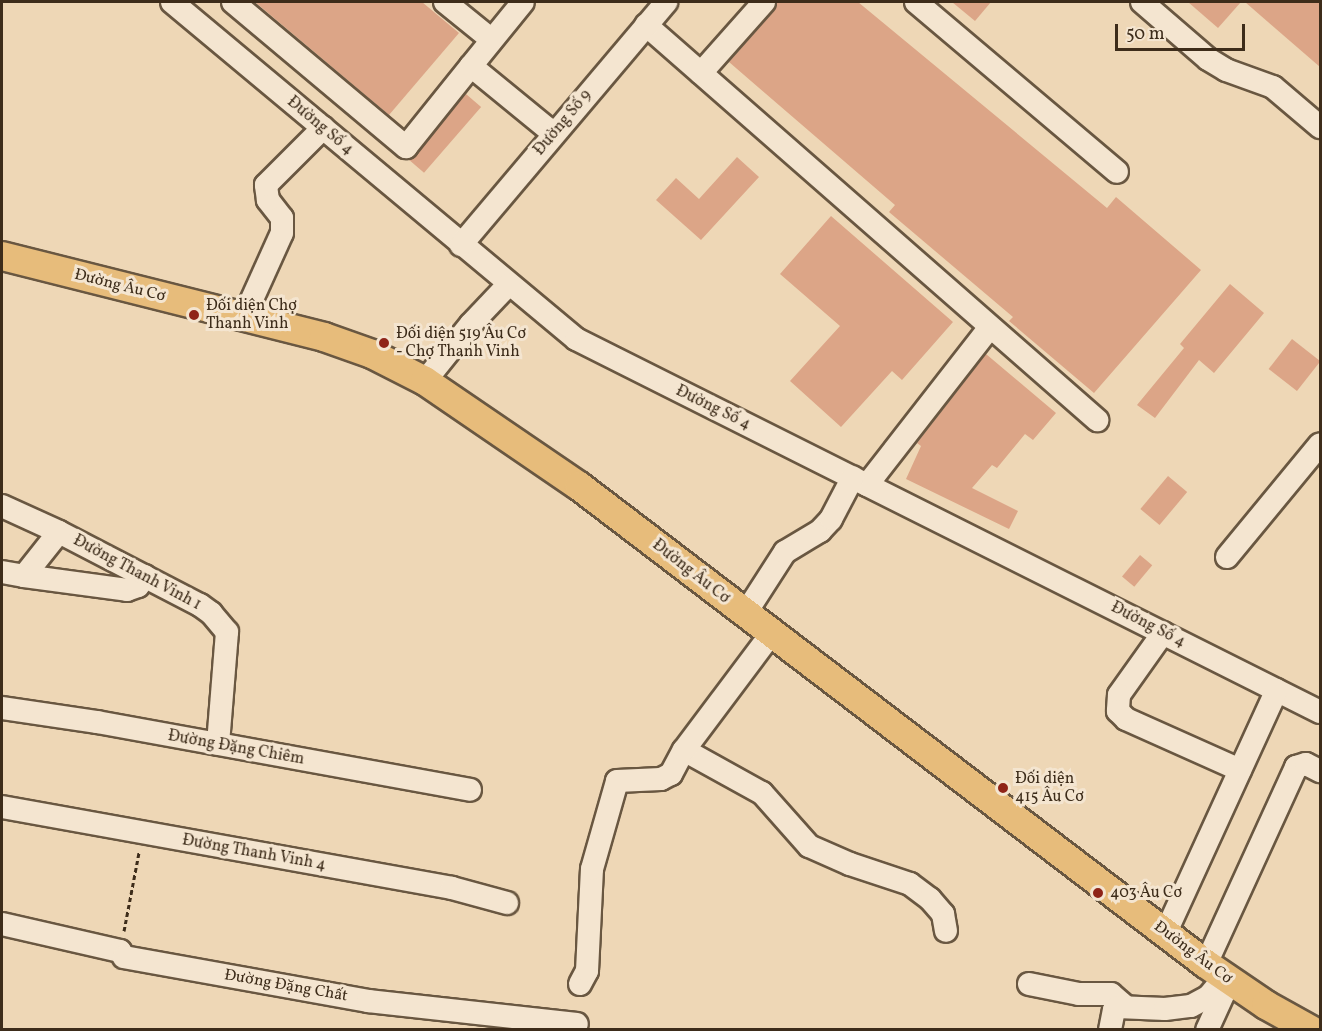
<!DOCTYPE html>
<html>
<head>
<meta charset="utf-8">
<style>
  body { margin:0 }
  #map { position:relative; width:1322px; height:1031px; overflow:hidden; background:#eed7b6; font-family:Vollkorn,serif }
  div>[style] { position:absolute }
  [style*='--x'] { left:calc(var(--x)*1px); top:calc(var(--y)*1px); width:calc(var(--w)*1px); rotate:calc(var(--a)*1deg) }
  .building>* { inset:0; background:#dca587; transform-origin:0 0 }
  .path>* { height:3px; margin-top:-1.5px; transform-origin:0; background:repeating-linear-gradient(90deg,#3d2c1a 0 4.5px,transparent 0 7.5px) }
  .roads { filter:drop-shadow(2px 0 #695741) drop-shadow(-2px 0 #695741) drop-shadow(0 2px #695741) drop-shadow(0 -2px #695741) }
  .minor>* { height:22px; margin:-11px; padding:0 11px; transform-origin:11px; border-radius:11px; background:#f4e5d0 }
  .major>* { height:28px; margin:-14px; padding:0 14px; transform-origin:14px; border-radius:14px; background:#e7bc7b }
  .dots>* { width:16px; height:16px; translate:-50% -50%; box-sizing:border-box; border:3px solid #f4e5d0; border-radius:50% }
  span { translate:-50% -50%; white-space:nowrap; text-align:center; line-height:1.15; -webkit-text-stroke:6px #f4e5d0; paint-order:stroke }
  .street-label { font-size:16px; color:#3d2c1a }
  .poi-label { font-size:16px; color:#3d2c1a }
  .left { translate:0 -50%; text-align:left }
  .frame { position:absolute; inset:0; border:3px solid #3d2c1a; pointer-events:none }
  .scale { position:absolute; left:1115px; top:24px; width:130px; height:27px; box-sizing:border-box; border:3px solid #3d2c1a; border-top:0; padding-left:8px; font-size:18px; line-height:21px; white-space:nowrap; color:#3d2c1a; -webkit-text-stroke:4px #f4e5d0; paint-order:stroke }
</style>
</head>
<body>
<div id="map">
  <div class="building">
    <i style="clip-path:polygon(255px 2px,422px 2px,459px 33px,389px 115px)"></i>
    <i style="clip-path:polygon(777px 2px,858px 2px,1107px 208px,1116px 197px,1201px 270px,1094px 393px,1009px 321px,1013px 317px,889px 212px,895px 205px,729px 62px,774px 11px)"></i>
    <i style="clip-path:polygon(952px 2px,991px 2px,975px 21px)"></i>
    <i style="clip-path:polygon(1188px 2px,1241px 2px,1218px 28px)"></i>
    <i style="clip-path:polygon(1245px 2px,1320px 2px,1320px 67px)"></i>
    <i style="left:466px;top:94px;width:20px;height:87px;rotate:41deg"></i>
    <i style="clip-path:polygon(737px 157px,759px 177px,701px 240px,656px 200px,676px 178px,699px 199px)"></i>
    <i style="clip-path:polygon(831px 216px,953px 322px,902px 380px,892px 371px,841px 427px,790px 381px,840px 326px,780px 274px)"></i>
    <i style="clip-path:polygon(1230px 284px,1264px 313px,1214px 373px,1199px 360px,1155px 418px,1137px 405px,1184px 348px,1180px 344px)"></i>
    <i style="left:1292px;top:339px;width:36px;height:38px;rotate:38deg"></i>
    <i style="clip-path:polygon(986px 354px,1056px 413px,1033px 440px,1025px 434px,997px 468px,992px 465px,972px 488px,1018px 511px,1009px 529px,906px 479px,921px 446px,917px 443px)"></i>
    <i style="left:1168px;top:476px;width:25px;height:43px;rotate:40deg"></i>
    <i style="left:1140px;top:555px;width:16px;height:28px;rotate:40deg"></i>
  </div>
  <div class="path">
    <i style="--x:124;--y:931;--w:80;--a:-79.2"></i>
  </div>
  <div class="roads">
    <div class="minor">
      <i style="--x:172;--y:2;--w:526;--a:39.83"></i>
      <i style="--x:576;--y:339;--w:832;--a:26.63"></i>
      <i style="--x:233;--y:2;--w:226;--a:40"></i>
      <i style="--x:406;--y:147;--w:104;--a:-51.3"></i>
      <i style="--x:471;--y:66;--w:107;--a:39.3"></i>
      <i style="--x:445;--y:2;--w:60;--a:39"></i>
      <i style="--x:916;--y:2;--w:263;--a:40.2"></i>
      <i style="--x:1142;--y:2;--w:87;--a:40.8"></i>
      <i style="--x:1208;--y:59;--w:21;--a:31"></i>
      <i style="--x:1226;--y:70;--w:50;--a:19.9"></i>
      <i style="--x:1273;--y:87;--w:62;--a:40.4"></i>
      <i style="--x:646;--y:25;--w:600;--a:41.21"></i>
      <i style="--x:471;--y:66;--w:82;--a:-50.9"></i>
      <i style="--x:701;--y:73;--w:95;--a:-48.4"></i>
      <i style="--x:461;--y:245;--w:318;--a:-49.8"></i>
      <i style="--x:244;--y:317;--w:92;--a:-65.7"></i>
      <i style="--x:282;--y:233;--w:15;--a:-90"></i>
      <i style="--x:282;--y:218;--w:23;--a:-128"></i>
      <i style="--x:268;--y:200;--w:15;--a:-98"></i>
      <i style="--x:266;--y:185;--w:81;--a:-45"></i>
      <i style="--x:425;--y:381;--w:73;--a:-51.1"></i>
      <i style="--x:471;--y:324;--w:55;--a:-46.5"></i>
      <i style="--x:867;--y:485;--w:200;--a:-52.1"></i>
      <i style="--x:2;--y:506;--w:63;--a:24.5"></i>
      <i style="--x:59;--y:532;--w:159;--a:27.4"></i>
      <i style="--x:200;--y:605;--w:14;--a:36"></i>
      <i style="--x:211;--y:613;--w:25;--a:50"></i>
      <i style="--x:227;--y:632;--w:112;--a:94.6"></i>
      <i style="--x:1227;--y:557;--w:146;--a:-50.5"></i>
      <i style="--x:2;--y:572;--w:22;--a:10"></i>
      <i style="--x:24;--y:576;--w:56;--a:-51.5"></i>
      <i style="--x:24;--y:576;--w:104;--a:7.7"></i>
      <i style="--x:127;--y:590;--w:12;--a:-20"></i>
      <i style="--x:138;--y:586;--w:12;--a:-59"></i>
      <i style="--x:745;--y:614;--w:74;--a:-57.2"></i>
      <i style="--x:785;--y:552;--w:41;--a:-31"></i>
      <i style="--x:820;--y:531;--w:16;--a:-47"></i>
      <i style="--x:831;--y:519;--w:47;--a:-62.4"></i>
      <i style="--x:1163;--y:633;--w:76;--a:125.4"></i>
      <i style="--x:1119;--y:695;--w:16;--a:94"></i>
      <i style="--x:1118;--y:711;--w:11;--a:45"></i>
      <i style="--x:1126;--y:719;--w:125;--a:24.1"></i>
      <i style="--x:2;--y:708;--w:96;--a:8.4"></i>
      <i style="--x:97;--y:722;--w:379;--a:10.3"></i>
      <i style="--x:684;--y:750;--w:89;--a:28.9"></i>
      <i style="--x:762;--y:793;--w:71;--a:48.4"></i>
      <i style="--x:809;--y:846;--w:45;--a:23.7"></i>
      <i style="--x:850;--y:864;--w:63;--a:18.4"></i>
      <i style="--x:910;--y:884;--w:25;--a:37"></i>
      <i style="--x:930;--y:899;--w:20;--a:49"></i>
      <i style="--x:943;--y:914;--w:17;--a:80"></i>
      <i style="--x:2;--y:807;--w:457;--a:10.2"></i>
      <i style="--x:452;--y:888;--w:57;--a:15.3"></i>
      <i style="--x:2;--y:924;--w:121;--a:12.9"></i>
      <i style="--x:120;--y:951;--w:7;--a:56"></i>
      <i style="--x:124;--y:957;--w:248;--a:10.2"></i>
      <i style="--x:368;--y:1001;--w:210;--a:6.3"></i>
      <i style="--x:1166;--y:932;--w:266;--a:-65.4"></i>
      <i style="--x:1206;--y:964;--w:217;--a:-65.4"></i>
      <i style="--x:1296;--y:767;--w:10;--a:-17"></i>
      <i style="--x:1306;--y:764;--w:16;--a:27"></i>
      <i style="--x:580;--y:984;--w:15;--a:-62"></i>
      <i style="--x:587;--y:971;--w:102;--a:-87.2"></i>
      <i style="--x:592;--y:869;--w:91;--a:-74.1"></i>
      <i style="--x:617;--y:781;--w:44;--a:-2.6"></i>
      <i style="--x:661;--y:779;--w:11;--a:-27"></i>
      <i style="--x:671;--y:774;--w:27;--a:-62"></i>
      <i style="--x:684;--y:750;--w:145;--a:-53.1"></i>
      <i style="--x:1029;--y:984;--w:51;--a:11.3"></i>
      <i style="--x:1079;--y:994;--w:32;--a:0"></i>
      <i style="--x:1111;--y:994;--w:18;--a:41"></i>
      <i style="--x:1110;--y:1030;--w:20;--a:-79"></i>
      <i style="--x:1114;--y:1010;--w:4;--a:-45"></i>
      <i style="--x:1117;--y:1007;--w:48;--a:2.4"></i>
      <i style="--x:1165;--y:1009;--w:26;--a:-7"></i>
      <i style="--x:1191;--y:1006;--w:19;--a:-28"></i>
      <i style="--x:1208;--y:997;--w:26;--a:-50"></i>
      <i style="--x:1207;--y:1030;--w:51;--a:-65.5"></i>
    </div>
    <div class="major">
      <i style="--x:2;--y:256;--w:332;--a:14.1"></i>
      <i style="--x:324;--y:337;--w:51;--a:19.5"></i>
      <i style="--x:372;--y:354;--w:59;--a:27"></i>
      <i style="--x:425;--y:381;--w:186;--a:34.3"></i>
      <i style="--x:579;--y:486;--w:788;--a:37.32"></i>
      <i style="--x:1206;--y:964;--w:73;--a:34.3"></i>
      <i style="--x:1266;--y:1005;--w:51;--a:29.1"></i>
    </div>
  </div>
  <div class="dots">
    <i style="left:194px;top:315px;background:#8f2418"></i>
    <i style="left:384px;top:343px;background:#8f2418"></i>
    <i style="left:1003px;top:788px;background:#8f2418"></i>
    <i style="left:1098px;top:893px;background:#8f2418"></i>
  </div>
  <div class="street-label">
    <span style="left:563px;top:123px;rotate:-50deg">Đường Số 9</span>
    <span style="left:320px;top:126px;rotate:40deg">Đường Số 4</span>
    <span style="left:120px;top:286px;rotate:14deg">Đường Âu Cơ</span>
    <span style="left:713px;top:408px;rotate:26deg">Đường Số 4</span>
    <span style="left:691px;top:572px;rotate:38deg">Đường Âu Cơ</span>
    <span style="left:137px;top:573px;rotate:28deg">Đường Thanh Vinh 1</span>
    <span style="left:1148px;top:625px;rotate:27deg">Đường Số 4</span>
    <span style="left:236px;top:748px;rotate:10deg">Đường Đặng Chiêm</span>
    <span style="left:254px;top:853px;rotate:10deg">Đường Thanh Vinh 4</span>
    <span style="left:1193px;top:953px;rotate:37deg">Đường Âu Cơ</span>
    <span style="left:286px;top:986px;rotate:10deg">Đường Đặng Chất</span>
  </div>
  <div class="poi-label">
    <span class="left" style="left:206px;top:315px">Đối diện Chợ<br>Thanh Vinh</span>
    <span class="left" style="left:396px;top:343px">Đối diện 519 Âu Cơ<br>- Chợ Thanh Vinh</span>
    <span class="left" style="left:1015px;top:788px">Đối diện<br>415 Âu Cơ</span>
    <span class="left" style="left:1110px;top:893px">403 Âu Cơ</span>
  </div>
  <div class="frame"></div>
  <div class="scale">50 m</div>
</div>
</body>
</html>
